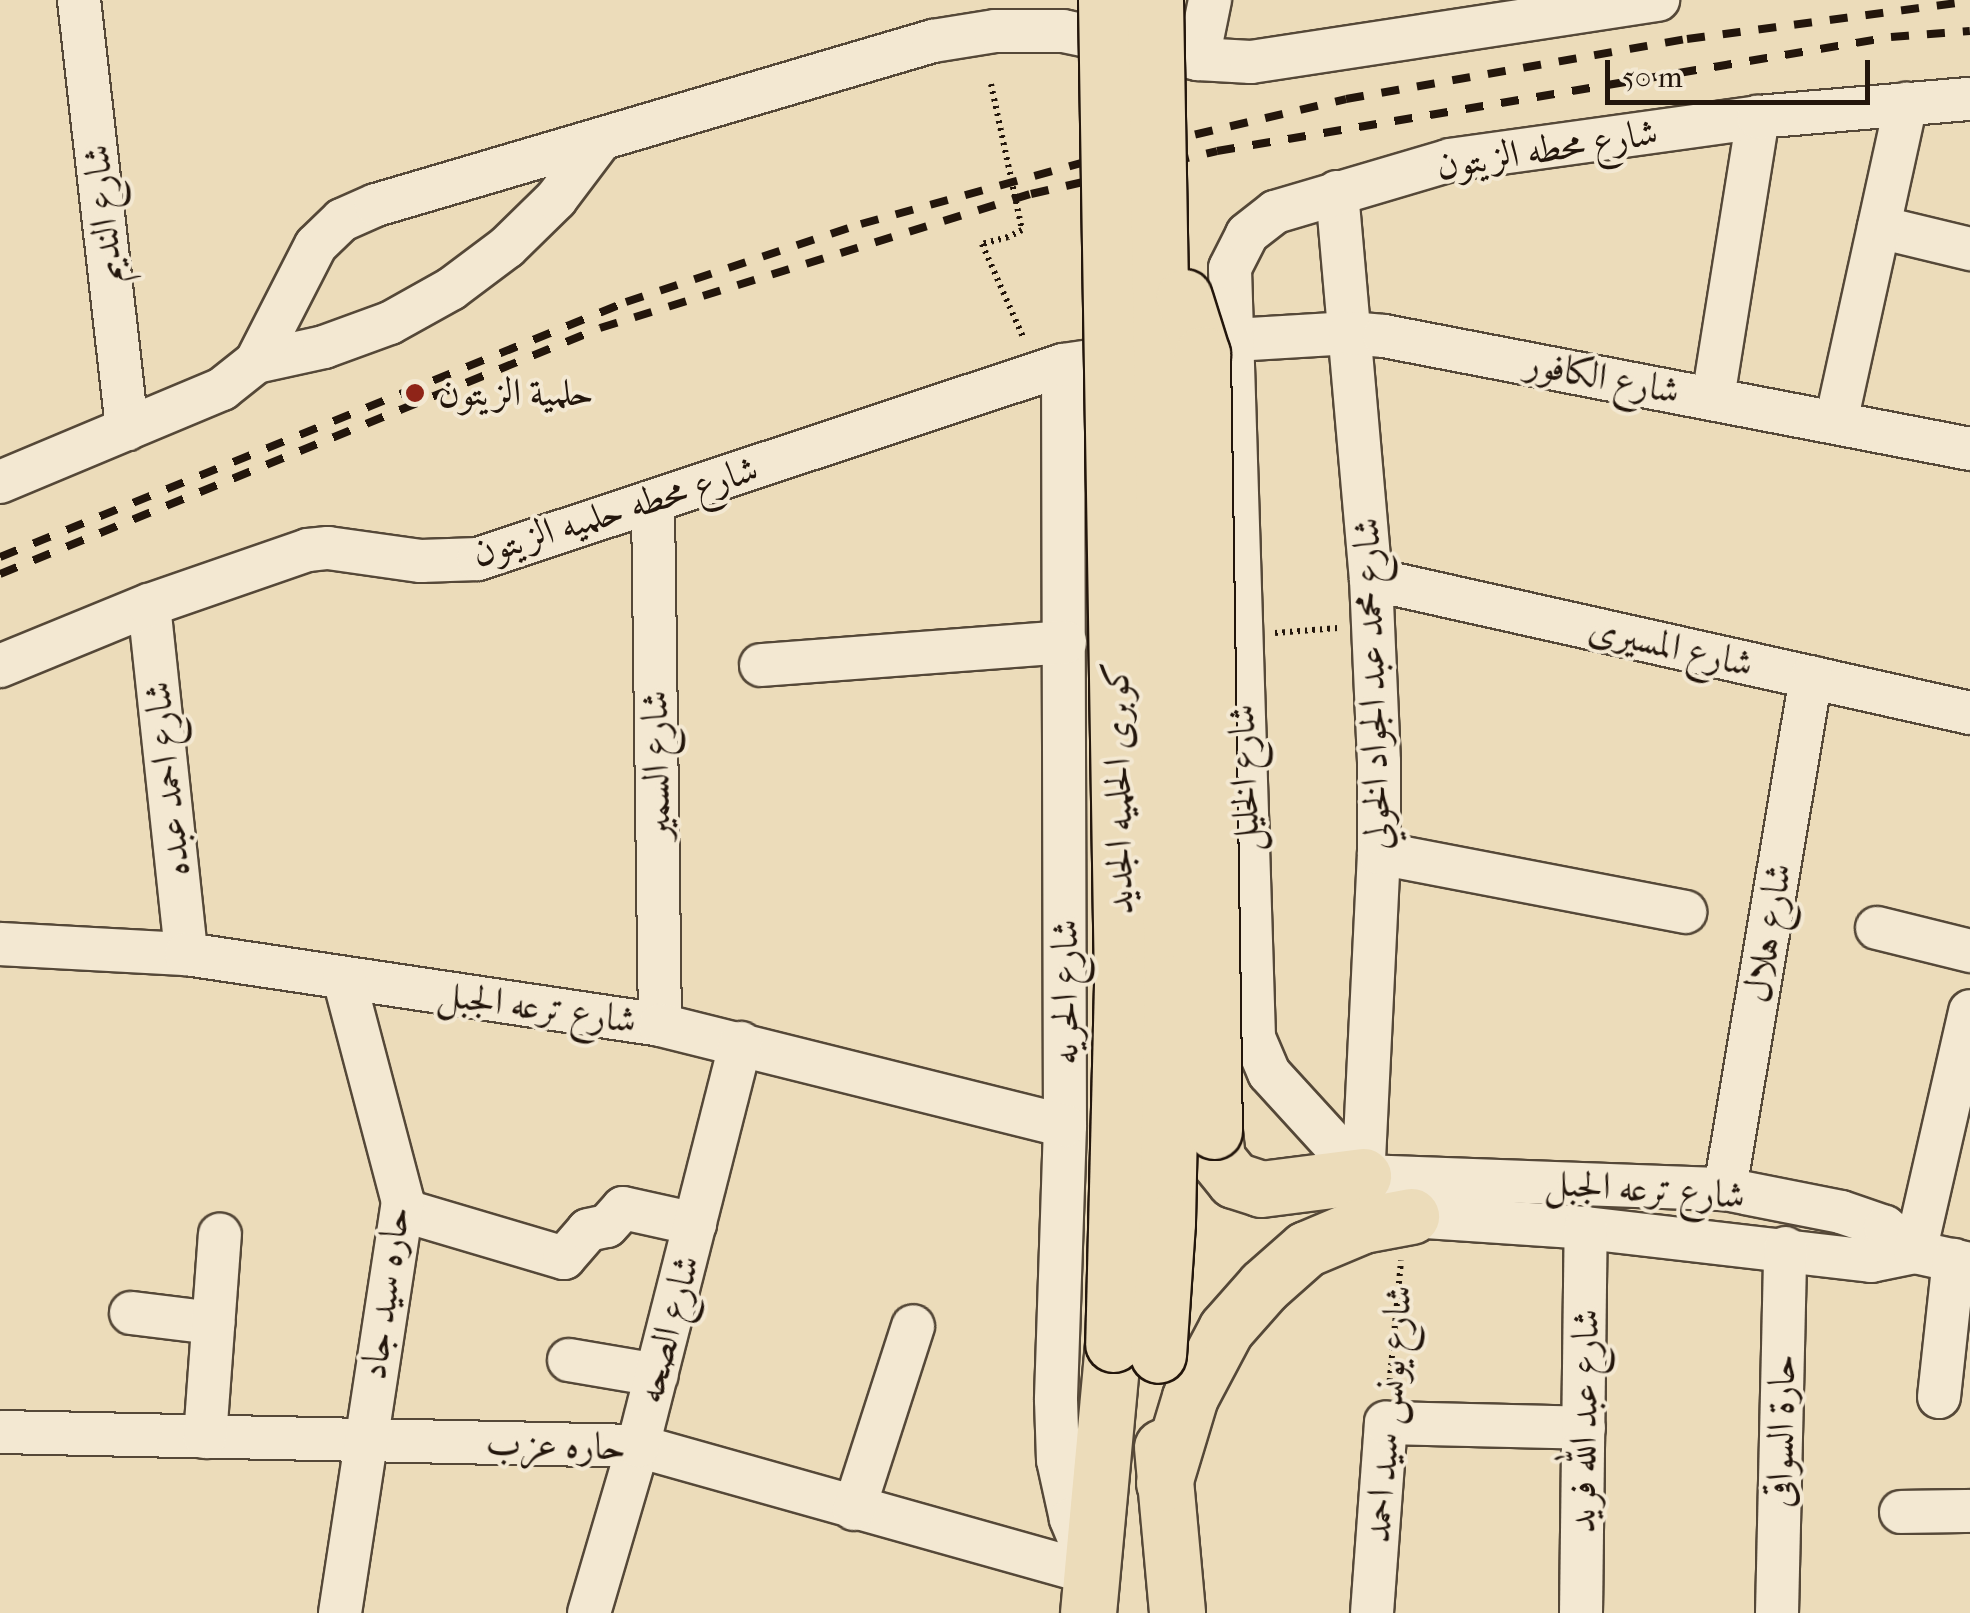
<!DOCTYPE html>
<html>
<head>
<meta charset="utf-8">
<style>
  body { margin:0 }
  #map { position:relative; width:1970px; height:1613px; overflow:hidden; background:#ecdcba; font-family:"IM FELL French Canon",Amiri,serif }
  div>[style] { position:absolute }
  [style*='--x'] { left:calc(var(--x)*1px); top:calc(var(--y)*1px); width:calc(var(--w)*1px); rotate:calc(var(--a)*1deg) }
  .path>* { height:6px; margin-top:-3px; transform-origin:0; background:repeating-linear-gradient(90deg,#23160c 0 2.5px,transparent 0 7.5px) }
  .roads { filter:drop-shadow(2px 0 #554838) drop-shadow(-2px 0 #554838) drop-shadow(0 2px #554838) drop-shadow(0 -2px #554838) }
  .minor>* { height:42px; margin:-21px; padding:0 21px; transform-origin:21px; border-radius:21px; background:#f3e8d2 }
  .major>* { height:55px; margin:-27.5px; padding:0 27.5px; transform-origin:27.5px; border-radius:27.5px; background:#ecdcba }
  .rail>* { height:8px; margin-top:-4px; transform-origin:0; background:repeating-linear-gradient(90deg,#23160c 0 18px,transparent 0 36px) }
  .path-bridge>* { height:6px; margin-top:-3px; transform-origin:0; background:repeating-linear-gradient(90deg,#23160c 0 2.5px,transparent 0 7.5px) }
  .bridges { filter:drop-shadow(2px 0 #23160c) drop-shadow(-2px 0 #23160c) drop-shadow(0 2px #23160c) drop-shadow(0 -2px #23160c) }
  .major-bridge>* { height:55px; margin:-27.5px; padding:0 27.5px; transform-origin:27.5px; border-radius:27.5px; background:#ecdcba }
  .dots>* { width:28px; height:28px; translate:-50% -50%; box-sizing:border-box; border:5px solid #f3e8d2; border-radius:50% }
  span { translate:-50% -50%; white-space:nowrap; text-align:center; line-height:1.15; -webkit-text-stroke:8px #f3e8d2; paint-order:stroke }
  .street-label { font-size:38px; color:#23160c }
  .poi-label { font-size:38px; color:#23160c }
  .left { translate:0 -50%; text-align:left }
  .scale { position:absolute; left:1605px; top:60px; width:265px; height:45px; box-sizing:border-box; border:5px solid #23160c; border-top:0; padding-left:12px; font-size:30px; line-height:35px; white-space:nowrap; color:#23160c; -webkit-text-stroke:8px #f3e8d2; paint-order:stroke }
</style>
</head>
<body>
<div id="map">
  <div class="path">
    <i style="--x:1008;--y:237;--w:27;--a:165"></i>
    <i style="--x:982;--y:244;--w:102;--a:66.2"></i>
    <i style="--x:1275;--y:633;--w:63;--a:-4.5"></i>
    <i style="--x:1389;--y:1388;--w:128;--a:-84.6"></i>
  </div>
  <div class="roads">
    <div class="minor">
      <i style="--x:79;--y:0;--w:432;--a:83.6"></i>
      <i style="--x:1198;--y:59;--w:60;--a:-78.5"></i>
      <i style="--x:1337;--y:192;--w:388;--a:85"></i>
      <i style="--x:1371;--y:579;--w:183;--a:87.5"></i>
      <i style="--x:1379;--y:762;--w:91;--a:90"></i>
      <i style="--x:1379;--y:853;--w:323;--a:92.8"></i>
      <i style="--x:1879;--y:227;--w:94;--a:13.6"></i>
      <i style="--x:256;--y:362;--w:70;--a:-12.4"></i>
      <i style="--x:324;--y:347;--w:70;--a:-20"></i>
      <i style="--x:390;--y:323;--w:70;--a:-29.1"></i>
      <i style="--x:451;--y:289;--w:70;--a:-36.9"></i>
      <i style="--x:507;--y:247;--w:69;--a:-44.4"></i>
      <i style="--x:556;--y:199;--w:70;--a:-53.1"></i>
      <i style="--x:1063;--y:365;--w:761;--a:89.85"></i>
      <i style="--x:1065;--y:1126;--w:274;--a:91.9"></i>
      <i style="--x:1056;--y:1400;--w:60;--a:88.1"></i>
      <i style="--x:1058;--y:1460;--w:60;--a:77.6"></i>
      <i style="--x:1071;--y:1519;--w:50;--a:67.6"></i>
      <i style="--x:1713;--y:398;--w:285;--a:-80.9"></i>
      <i style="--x:1836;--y:422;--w:326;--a:-77.6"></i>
      <i style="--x:0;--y:482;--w:241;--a:-22.7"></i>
      <i style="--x:222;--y:389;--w:43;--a:-38.5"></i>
      <i style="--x:256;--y:362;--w:131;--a:-62.9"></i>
      <i style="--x:316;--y:245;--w:36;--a:-44"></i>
      <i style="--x:342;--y:220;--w:37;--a:-24"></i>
      <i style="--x:376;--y:205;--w:581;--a:-16.41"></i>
      <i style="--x:933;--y:41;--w:63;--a:-9.2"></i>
      <i style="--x:995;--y:31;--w:68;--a:0"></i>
      <i style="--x:1063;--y:31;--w:138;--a:11.7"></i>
      <i style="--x:1198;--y:59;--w:53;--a:3.2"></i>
      <i style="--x:1251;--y:62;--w:412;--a:-8.7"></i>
      <i style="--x:653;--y:504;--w:521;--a:89.23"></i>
      <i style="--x:1371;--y:579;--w:614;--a:12.61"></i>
      <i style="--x:149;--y:605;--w:351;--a:83.9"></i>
      <i style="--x:761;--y:665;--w:305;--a:-4.3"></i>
      <i style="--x:0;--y:666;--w:161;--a:-22.3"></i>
      <i style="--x:149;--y:605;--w:168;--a:-19.1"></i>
      <i style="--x:308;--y:550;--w:20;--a:-6"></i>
      <i style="--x:328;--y:548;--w:94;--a:8"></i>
      <i style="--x:421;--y:561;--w:57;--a:-2"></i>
      <i style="--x:478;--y:559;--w:616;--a:-18.35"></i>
      <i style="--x:1063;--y:365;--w:173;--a:-8.3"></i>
      <i style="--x:1234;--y:340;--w:116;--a:-3.5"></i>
      <i style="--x:1350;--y:333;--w:34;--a:5"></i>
      <i style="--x:1384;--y:336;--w:597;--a:10.91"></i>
      <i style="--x:1379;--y:853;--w:312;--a:10.9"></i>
      <i style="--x:1877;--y:928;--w:96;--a:13.9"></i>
      <i style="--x:0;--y:944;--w:186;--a:3.1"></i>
      <i style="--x:186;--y:954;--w:479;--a:8.5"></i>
      <i style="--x:660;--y:1025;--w:417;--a:14"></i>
      <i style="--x:1363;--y:1176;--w:139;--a:-132.4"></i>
      <i style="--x:1269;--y:1073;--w:39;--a:-113"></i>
      <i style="--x:1254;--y:1037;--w:769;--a:-91.79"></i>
      <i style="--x:1230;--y:268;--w:38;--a:-63"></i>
      <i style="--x:1247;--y:234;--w:36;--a:-38"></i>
      <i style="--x:1275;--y:212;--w:183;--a:-16.5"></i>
      <i style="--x:1450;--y:160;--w:311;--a:-7.9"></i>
      <i style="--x:1758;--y:117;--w:213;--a:-4.9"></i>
      <i style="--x:1363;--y:1176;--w:362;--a:2.1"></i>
      <i style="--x:1725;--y:1189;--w:118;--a:11.2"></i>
      <i style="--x:1841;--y:1212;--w:46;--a:18.8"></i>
      <i style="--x:1885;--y:1227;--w:39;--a:40"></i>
      <i style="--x:1725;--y:1189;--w:519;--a:-80.47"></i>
      <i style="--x:402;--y:1210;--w:169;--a:16.5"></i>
      <i style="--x:564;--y:1258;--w:37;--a:-49"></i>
      <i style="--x:588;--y:1230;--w:19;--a:-12"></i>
      <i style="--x:607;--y:1226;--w:24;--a:-48"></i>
      <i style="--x:623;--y:1208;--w:74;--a:12.5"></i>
      <i style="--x:1411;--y:1216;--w:175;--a:3.9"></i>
      <i style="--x:1586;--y:1228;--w:287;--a:6.6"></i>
      <i style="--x:1871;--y:1261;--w:45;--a:-11.6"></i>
      <i style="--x:1915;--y:1252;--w:56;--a:12.3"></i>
      <i style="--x:1915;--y:1252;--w:247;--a:-77.1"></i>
      <i style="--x:131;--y:1313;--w:83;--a:7"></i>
      <i style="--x:569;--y:1360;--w:89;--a:9.7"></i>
      <i style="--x:1939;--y:1397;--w:138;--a:-83.8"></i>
      <i style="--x:0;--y:1432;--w:638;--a:1.26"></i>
      <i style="--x:638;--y:1446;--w:474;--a:15.7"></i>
      <i style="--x:205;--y:1437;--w:203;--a:-85.8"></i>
      <i style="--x:854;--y:1509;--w:192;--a:-72.1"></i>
      <i style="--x:1901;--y:1512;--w:69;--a:-0.8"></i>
      <i style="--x:340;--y:1613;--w:416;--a:-81.3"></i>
      <i style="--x:403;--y:1202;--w:231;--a:-104.8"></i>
      <i style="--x:589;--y:1613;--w:174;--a:-73.6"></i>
      <i style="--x:638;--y:1446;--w:416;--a:-75.7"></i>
      <i style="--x:1372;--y:1613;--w:191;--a:-85.8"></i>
      <i style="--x:1386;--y:1423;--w:198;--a:1.4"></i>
      <i style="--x:1581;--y:1613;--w:385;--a:-89.3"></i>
      <i style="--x:1777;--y:1613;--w:365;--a:-88.7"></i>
    </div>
    <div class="major">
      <i style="--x:1214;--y:1131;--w:28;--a:84"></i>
      <i style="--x:1217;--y:1159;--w:27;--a:51"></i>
      <i style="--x:1234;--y:1180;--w:28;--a:18"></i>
      <i style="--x:1261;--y:1189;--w:103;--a:-7.3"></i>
      <i style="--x:1162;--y:1447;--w:167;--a:84.8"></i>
      <i style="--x:1164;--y:1483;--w:90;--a:-73.2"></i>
      <i style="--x:1190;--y:1397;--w:77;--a:-62.1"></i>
      <i style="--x:1226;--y:1329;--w:57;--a:-48.5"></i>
      <i style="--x:1264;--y:1286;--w:56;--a:-41.4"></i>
      <i style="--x:1306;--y:1249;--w:62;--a:-22.8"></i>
      <i style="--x:1363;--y:1225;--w:49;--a:-10.6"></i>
      <i style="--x:1088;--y:1613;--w:270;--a:-84.7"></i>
    </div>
  </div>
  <div class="rail">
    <i style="--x:0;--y:557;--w:676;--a:-22.16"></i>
    <i style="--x:626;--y:302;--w:248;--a:-18.4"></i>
    <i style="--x:861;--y:224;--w:274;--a:-15.5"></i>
    <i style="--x:1125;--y:151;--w:227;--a:-13.2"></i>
    <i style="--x:1346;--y:99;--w:346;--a:-10"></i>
    <i style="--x:1687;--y:39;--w:286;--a:-7.6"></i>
    <i style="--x:0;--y:574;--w:648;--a:-22.29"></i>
    <i style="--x:600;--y:328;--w:451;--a:-17.3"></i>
    <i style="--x:1031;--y:194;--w:191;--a:-13"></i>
    <i style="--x:1217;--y:151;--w:684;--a:-9.6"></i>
    <i style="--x:1891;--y:37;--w:79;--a:-4.3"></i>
  </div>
  <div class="path-bridge">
    <i style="--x:991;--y:84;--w:149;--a:78"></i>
    <i style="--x:1022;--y:230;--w:16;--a:153"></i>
  </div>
  <div class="bridges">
    <div class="major-bridge">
      <i style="--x:1106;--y:0;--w:984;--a:89.07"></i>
      <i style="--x:1122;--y:984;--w:360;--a:91.4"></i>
      <i style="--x:1155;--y:0;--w:983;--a:89.01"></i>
      <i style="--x:1172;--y:983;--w:240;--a:91.2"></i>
      <i style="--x:1167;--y:1223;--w:132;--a:93.9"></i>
      <i style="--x:1184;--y:297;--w:60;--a:72.5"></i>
      <i style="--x:1202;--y:354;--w:777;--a:89.12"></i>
    </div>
  </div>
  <div class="dots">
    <i style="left:415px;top:393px;background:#8f2418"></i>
  </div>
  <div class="street-label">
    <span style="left:1547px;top:149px;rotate:-9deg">شارع محطه الزيتون</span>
    <span style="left:103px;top:214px;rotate:-96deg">شارع النديم</span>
    <span style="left:1603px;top:377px;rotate:11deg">شارع الكافور</span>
    <span style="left:615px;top:511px;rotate:-17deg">شارع محطه حلميه الزيتون</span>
    <span style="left:1671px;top:646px;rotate:13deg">شارع المسيرى</span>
    <span style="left:1372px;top:684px;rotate:-92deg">شارع محمد عبد الجواد الخولي</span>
    <span style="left:656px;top:765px;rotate:-91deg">شارع السمير</span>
    <span style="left:1244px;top:778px;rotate:-92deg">شارع الخليل</span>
    <span style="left:167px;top:779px;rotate:-96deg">شارع احمد عبده</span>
    <span style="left:1118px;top:788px;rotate:-91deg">كوبرى الحلميه الجديد</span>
    <span style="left:1768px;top:933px;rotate:-81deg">شارع هلال</span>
    <span style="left:1065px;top:992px;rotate:-90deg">شارع الحريه</span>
    <span style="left:537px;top:1007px;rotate:8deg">شارع ترعه الجبل</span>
    <span style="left:1645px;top:1189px;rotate:4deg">شارع ترعه الجبل</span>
    <span style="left:385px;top:1293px;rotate:-82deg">حاره سيد جاد</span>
    <span style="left:668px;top:1329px;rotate:-75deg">شارع الصحه</span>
    <span style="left:1388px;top:1414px;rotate:-85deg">شارع يونس سيد احمد</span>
    <span style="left:1584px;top:1421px;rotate:-89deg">شارع عبد الله فريد</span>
    <span style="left:1781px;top:1431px;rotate:-89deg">حارة السواقى</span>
    <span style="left:556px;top:1445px;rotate:2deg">حاره عزب</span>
  </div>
  <div class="poi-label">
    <span class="left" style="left:438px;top:393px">حلمية الزيتون</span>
  </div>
  <div class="scale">50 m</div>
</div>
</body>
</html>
